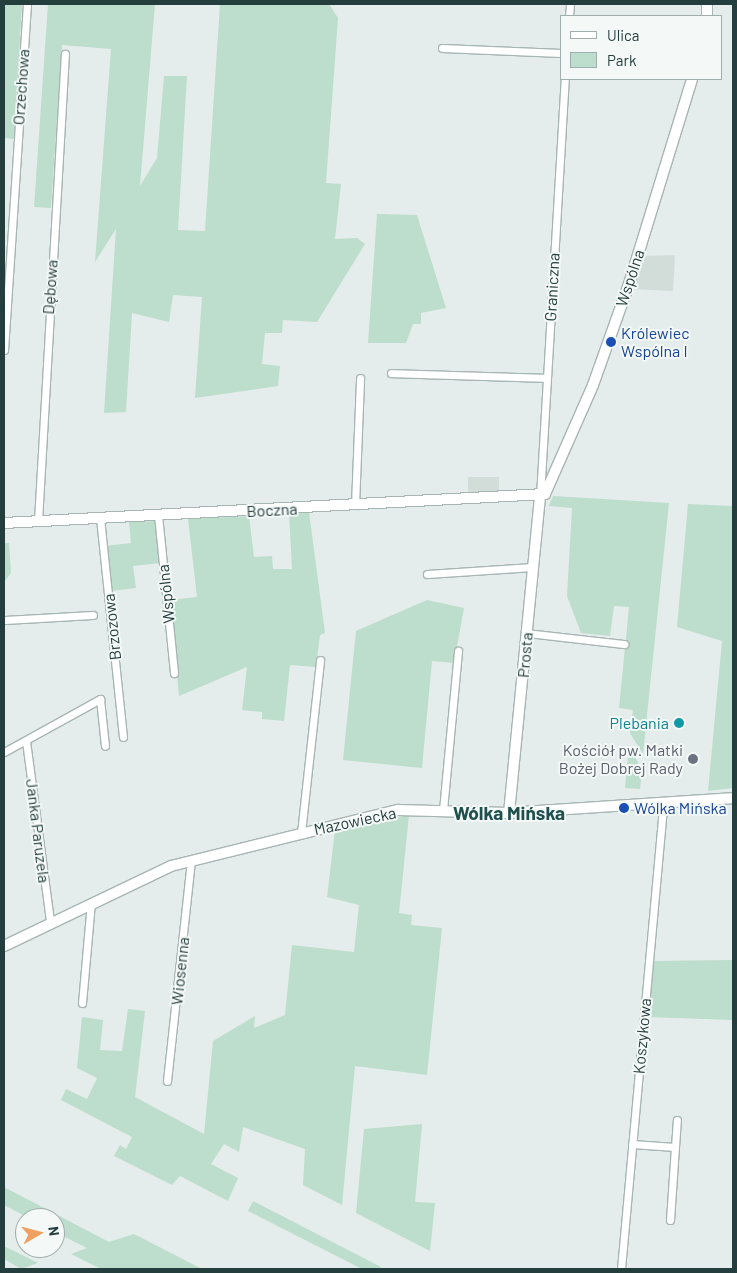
<!DOCTYPE html>
<html>
<head>
<meta charset="utf-8">
<style>
  body { margin:0 }
  #map { position:relative; width:737px; height:1273px; overflow:hidden; background:#e4edeb; font-family:Barlow,sans-serif }
  div>[style] { position:absolute }
  [style*='--x'] { left:calc(var(--x)*1px); top:calc(var(--y)*1px); width:calc(var(--w)*1px); rotate:calc(var(--a)*1deg) }
  .built>* { inset:0; background:#d2ddda; transform-origin:0 0 }
  .green>* { inset:0; background:#bdddcd }
  .roads { filter:drop-shadow(1px 0 #a7b5b3) drop-shadow(-1px 0 #a7b5b3) drop-shadow(0 1px #a7b5b3) drop-shadow(0 -1px #a7b5b3) }
  .street>* { height:7px; margin:-3.5px; padding:0 3.5px; transform-origin:3.5px; border-radius:3.5px; background:#fff }
  .secondary>* { height:10px; margin:-5px; padding:0 5px; transform-origin:5px; border-radius:5px; background:#fff }
  .dots>* { width:14px; height:14px; translate:-50% -50%; box-sizing:border-box; border:2px solid #f4f9f8; border-radius:50% }
  span { translate:-50% -50%; white-space:nowrap; text-align:center; line-height:1.15; -webkit-text-stroke:4px #f4f9f8; paint-order:stroke }
  .street-label { font-size:16px; color:#243e3d }
  .transit-label { font-size:16px; color:#164399 }
  .left { translate:0 -50%; text-align:left }
  .culture-label { font-size:16px; color:#0d838f }
  .right { translate:-100% -50%; text-align:right }
  .worship-label { font-size:16px; color:#5b616d }
  .quarter-label { font-size:19px; color:#20504e; font-weight:700 }
  .frame { position:absolute; inset:0; border:5px solid #243e3d; pointer-events:none }
  .legend { position:absolute; left:560px; top:15px; width:162px; height:65px; box-sizing:border-box; background:#f4f9f8; border:1px solid #a1aead; margin:0; padding:6px 9px; list-style:none; font-size:15px; color:#243e3d }
  .legend li { display:flex; align-items:center; gap:10px; height:25px }
  .legend b { width:25px; border:1px solid #a1aead }
  .north { position:absolute; left:15px; top:1208px; width:50px; height:50px; box-sizing:border-box; background:#f4f9f8; border:1px solid #a1aead; border-radius:50%; rotate:82deg; font-size:14px; font-weight:700; line-height:20px; text-align:center; color:#243e3d }
  .north::after { content:''; display:block; margin:auto; width:18px; height:22px; background:#eea161; clip-path:polygon(50% 0,100% 100%,50% 72%,0 100%) }
</style>
</head>
<body>
<div id="map">
  <div class="built">
    <i style="clip-path:polygon(675px 255px,673px 291px,629px 289px,640px 256px)"></i>
    <i style="left:468px;top:477px;width:31px;height:18px"></i>
  </div>
  <div class="green">
    <i style="clip-path:polygon(4px 4px,22px 4px,14px 139px,4px 138px)"></i>
    <i style="clip-path:polygon(48px 4px,155px 4px,140px 186px,157px 158px,164px 76px,187px 76px,178px 230px,205px 231px,220px 4px,329px 4px,338px 18px,326px 183px,341px 184px,335px 239px,357px 238px,365px 244px,317px 322px,283px 320px,282px 333px,265px 333px,262px 364px,280px 366px,278px 386px,195px 398px,202px 297px,173px 295px,169px 322px,132px 313px,126px 412px,104px 413px,116px 229px,95px 262px,111px 49px,62px 45px,51px 208px,34px 207px)"></i>
    <i style="clip-path:polygon(377px 214px,417px 215px,446px 308px,421px 313px,421px 324px,413px 324px,406px 343px,368px 343px)"></i>
    <i style="clip-path:polygon(553px 496px,669px 503px,643px 754px,630px 733px,633px 710px,619px 708px,629px 607px,614px 606px,610px 636px,581px 633px,567px 596px,572px 508px,549px 506px)"></i>
    <i style="clip-path:polygon(688px 504px,733px 506px,733px 788px,708px 791px,722px 641px,677px 627px)"></i>
    <i style="clip-path:polygon(309px 512px,325px 633px,320px 635px,316px 667px,290px 665px,284px 721px,262px 719px,262px 712px,242px 710px,247px 667px,179px 696px,170px 600px,197px 597px,188px 519px,249px 516px,254px 557px,272px 556px,273px 569px,292px 569px,289px 513px)"></i>
    <i style="clip-path:polygon(155px 521px,160px 563px,133px 566px,136px 588px,111px 591px,105px 546px,131px 543px,129px 522px)"></i>
    <i style="clip-path:polygon(4px 543px,9px 543px,11px 573px,4px 582px)"></i>
    <i style="clip-path:polygon(427px 600px,464px 608px,454px 663px,432px 661px,422px 768px,343px 760px,356px 631px)"></i>
    <i style="clip-path:polygon(629px 746px,642px 770px,640px 789px,625px 788px)"></i>
    <i style="clip-path:polygon(409px 815px,399px 913px,412px 915px,411px 925px,442px 928px,427px 1075px,355px 1066px,342px 1205px,303px 1185px,305px 1149px,243px 1127px,239px 1152px,224px 1144px,211px 1164px,238px 1178px,228px 1201px,180px 1176px,172px 1185px,114px 1156px,120px 1145px,126px 1149px,132px 1137px,61px 1100px,66px 1089px,87px 1099px,97px 1078px,77px 1068px,82px 1017px,103px 1020px,100px 1050px,122px 1051px,128px 1009px,145px 1011px,135px 1097px,204px 1134px,213px 1041px,255px 1016px,254px 1028px,285px 1015px,292px 945px,354px 952px,359px 905px,327px 897px,335px 830px)"></i>
    <i style="clip-path:polygon(733px 960px,733px 1020px,647px 1017px,654px 961px)"></i>
    <i style="clip-path:polygon(422px 1124px,415px 1202px,435px 1203px,430px 1251px,356px 1213px,364px 1129px)"></i>
    <i style="clip-path:polygon(4px 1187px,109px 1242px,134px 1234px,202px 1269px,101px 1269px,71px 1254px,87px 1248px,55px 1232px,55px 1218px,29px 1218px,4px 1205px)"></i>
    <i style="clip-path:polygon(253px 1201px,381px 1267px,380px 1269px,362px 1269px,248px 1211px)"></i>
    <i style="clip-path:polygon(4px 1246px,38px 1263px,21px 1269px,4px 1259px)"></i>
  </div>
  <div class="roads">
    <div class="street">
      <i style="--x:569;--y:16;--w:12;--a:-85"></i>
      <i style="--x:442;--y:48;--w:119;--a:2.4"></i>
      <i style="--x:4;--y:350;--w:347;--a:-86.2"></i>
      <i style="--x:391;--y:373;--w:155;--a:1.8"></i>
      <i style="--x:540;--y:496;--w:418;--a:-86.6"></i>
      <i style="--x:355;--y:505;--w:127;--a:-87.7"></i>
      <i style="--x:158;--y:515;--w:159;--a:84.2"></i>
      <i style="--x:100;--y:518;--w:220;--a:84"></i>
      <i style="--x:38;--y:521;--w:468;--a:-86.7"></i>
      <i style="--x:427;--y:574;--w:106;--a:-3.8"></i>
      <i style="--x:4;--y:620;--w:89;--a:-3.2"></i>
      <i style="--x:527;--y:633;--w:98;--a:6.5"></i>
      <i style="--x:26;--y:741;--w:183;--a:82.4"></i>
      <i style="--x:4;--y:752;--w:110;--a:-28.9"></i>
      <i style="--x:100;--y:699;--w:47;--a:83.9"></i>
      <i style="--x:443;--y:810;--w:160;--a:-84.6"></i>
      <i style="--x:301;--y:833;--w:174;--a:-83.7"></i>
      <i style="--x:82;--y:1003;--w:101;--a:-84.9"></i>
      <i style="--x:167;--y:1081;--w:222;--a:-83.8"></i>
      <i style="--x:632;--y:1144;--w:43;--a:4"></i>
      <i style="--x:675;--y:1147;--w:27;--a:-86"></i>
      <i style="--x:670;--y:1220;--w:73;--a:-86.1"></i>
      <i style="--x:621;--y:1269;--w:468;--a:-84.8"></i>
    </div>
    <div class="secondary">
      <i style="--x:707;--y:16;--w:12;--a:-90"></i>
      <i style="--x:4;--y:523;--w:542;--a:-3.07"></i>
      <i style="--x:545;--y:494;--w:119;--a:-66.2"></i>
      <i style="--x:593;--y:385;--w:107;--a:-70.4"></i>
      <i style="--x:629;--y:284;--w:214;--a:-72.9"></i>
      <i style="--x:509;--y:813;--w:319;--a:-84.4"></i>
      <i style="--x:4;--y:946;--w:185;--a:-25.6"></i>
      <i style="--x:171;--y:866;--w:234;--a:-13.9"></i>
      <i style="--x:398;--y:810;--w:111;--a:1.5"></i>
      <i style="--x:509;--y:813;--w:225;--a:-3.8"></i>
    </div>
  </div>
  <div class="dots">
    <i style="left:611px;top:342px;background:#1a4fb4"></i>
    <i style="left:679px;top:723px;background:#0f9aa8"></i>
    <i style="left:693px;top:759px;background:#6b7280"></i>
    <i style="left:624px;top:808px;background:#1a4fb4"></i>
  </div>
  <div class="street-label">
    <span style="left:21px;top:87px;rotate:-86deg">Orzechowa</span>
    <span style="left:630px;top:278px;rotate:-72deg">Wspólna</span>
    <span style="left:50px;top:287px;rotate:-86deg">Dębowa</span>
    <span style="left:552px;top:287px;rotate:-87deg">Graniczna</span>
    <span style="left:272px;top:510px;rotate:-3deg">Boczna</span>
    <span style="left:166px;top:594px;rotate:-96deg">Wspólna</span>
    <span style="left:112px;top:627px;rotate:-96deg">Brzozowa</span>
    <span style="left:525px;top:655px;rotate:-85deg">Prosta</span>
    <span style="left:355px;top:821px;rotate:-12deg">Mazowiecka</span>
    <span style="left:38px;top:831px;rotate:83deg">Janka Paruzela</span>
    <span style="left:180px;top:971px;rotate:-84deg">Wiosenna</span>
    <span style="left:642px;top:1036px;rotate:-85deg">Koszykowa</span>
  </div>
  <div class="transit-label">
    <span class="left" style="left:621px;top:342px">Królewiec<br>Wspólna I</span>
    <span class="left" style="left:634px;top:808px">Wólka Mińska</span>
  </div>
  <div class="culture-label">
    <span class="right" style="left:669px;top:723px">Plebania</span>
  </div>
  <div class="worship-label">
    <span class="right" style="left:683px;top:759px">Kościół pw. Matki<br>Bożej Dobrej Rady</span>
  </div>
  <div class="quarter-label">
    <span style="left:509px;top:813px">Wólka Mińska</span>
  </div>
  <div class="frame"></div>
  <ul class="legend">
  <li><b style="height:6px;background:#fff"></b>Ulica</li>
  <li><b style="height:14px;background:#bdddcd"></b>Park</li>
  </ul>
  <div class="north">N</div>
</div>
</body>
</html>
